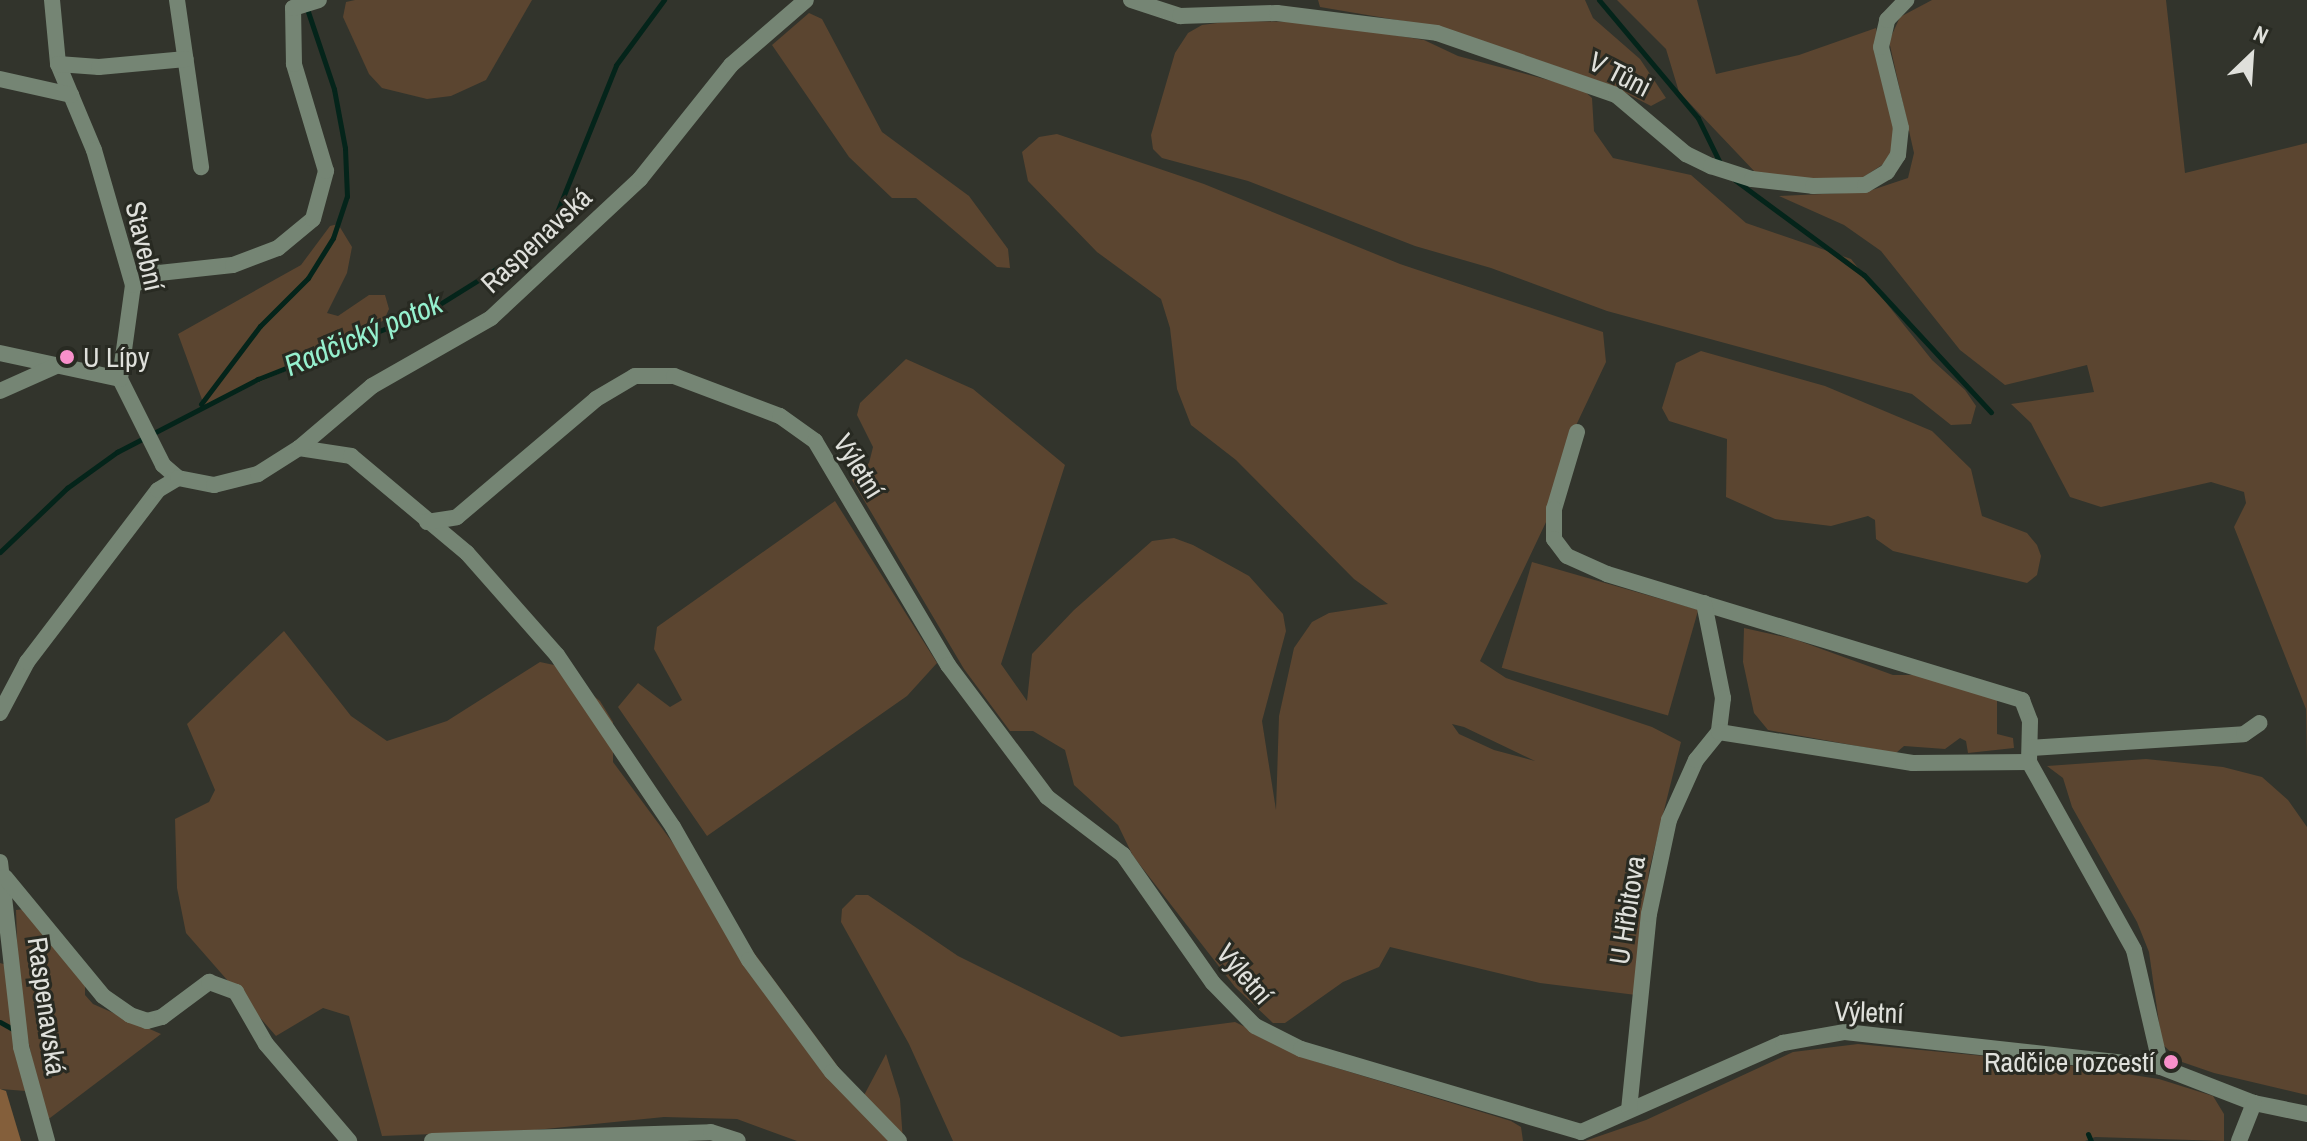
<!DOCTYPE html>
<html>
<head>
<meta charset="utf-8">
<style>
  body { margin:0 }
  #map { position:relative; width:2307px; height:1141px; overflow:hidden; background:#32342c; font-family:"Archivo Narrow",sans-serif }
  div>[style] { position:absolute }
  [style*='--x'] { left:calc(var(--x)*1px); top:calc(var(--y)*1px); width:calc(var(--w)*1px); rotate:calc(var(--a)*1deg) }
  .green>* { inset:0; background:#5b4530; transform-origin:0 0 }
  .forest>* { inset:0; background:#845f3b }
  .stream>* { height:5px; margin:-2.5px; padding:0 2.5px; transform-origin:2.5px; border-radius:2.5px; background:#04241a }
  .minor>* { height:16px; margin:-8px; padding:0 8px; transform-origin:8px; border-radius:8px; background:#758574 }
  .tertiary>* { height:16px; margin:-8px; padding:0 8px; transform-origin:8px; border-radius:8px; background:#758574 }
  .dots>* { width:22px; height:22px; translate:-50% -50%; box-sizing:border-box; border:4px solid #282a22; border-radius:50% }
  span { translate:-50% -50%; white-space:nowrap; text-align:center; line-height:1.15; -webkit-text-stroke:6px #282a22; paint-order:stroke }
  .street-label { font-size:28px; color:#dfe0db }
  .poi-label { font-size:28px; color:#dfe0db }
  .left { translate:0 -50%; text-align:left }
  .right { translate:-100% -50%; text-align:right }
  .water-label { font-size:30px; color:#95f0ce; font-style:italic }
  .north { position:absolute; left:2211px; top:16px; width:80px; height:80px; -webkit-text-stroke:6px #282a22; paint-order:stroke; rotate:25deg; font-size:22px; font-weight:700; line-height:32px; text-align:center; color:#dfe0db }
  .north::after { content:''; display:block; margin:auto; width:28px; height:36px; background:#dfe0db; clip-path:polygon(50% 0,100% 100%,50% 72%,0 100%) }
</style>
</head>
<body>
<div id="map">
  <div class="green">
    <i style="clip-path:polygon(355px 0,532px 0,486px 80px,451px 96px,427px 99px,382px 88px,369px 74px,343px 17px,346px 2px)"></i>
    <i style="clip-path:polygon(1318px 0,1585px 0,1593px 18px,1640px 59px,1666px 98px,1651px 106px,1610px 85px,1444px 28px,1320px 7px)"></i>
    <i style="clip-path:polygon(1617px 0,1697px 0,1716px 74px,1799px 55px,1876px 28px,1898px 134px,1891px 159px,1862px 178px,1818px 182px,1755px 172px,1679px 92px,1666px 49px)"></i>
    <i style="clip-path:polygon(1932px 0,2166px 0,2185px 173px,2307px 143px,2307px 763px,2306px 709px,2234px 527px,2246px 503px,2244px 492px,2211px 482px,2101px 507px,2070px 497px,2031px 423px,2011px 404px,2094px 392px,2087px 365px,2005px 385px,1960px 350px,1881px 251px,1844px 225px,1779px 196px,1866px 192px,1908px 178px,1914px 153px,1889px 41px,1900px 17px)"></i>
    <i style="clip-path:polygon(809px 13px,822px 19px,882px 132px,969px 196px,1008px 249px,1010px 268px,997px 267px,916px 198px,892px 198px,849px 157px,772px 45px)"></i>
    <i style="clip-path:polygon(1232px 21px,1315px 22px,1424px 40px,1458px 56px,1582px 89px,1592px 98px,1594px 131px,1613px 158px,1691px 175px,1746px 223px,1851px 259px,1932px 360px,1965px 390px,1976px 406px,1971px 424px,1951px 425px,1912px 394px,1607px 311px,1491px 268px,1415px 246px,1248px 181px,1162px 158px,1153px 149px,1151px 135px,1175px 53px,1188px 33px,1202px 25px)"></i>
    <i style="clip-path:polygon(evenodd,1057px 134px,1204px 184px,1400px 264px,1603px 332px,1606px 362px,1571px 436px,1547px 520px,1480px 661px,1506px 678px,1652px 727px,1681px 742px,1649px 871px,1636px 995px,1540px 983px,1390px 947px,1379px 967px,1343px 982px,1285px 1023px,1273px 1023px,1235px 987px,1133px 856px,1118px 825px,1074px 785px,1065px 750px,1033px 731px,1010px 731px,964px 669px,852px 480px,869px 463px,873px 447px,857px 415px,860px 403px,906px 359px,973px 389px,1065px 465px,1001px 664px,1027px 701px,1032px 654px,1074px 610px,1152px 541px,1174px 538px,1193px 545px,1249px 576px,1283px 614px,1286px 631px,1262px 721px,1276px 810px,1279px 716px,1294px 648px,1312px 622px,1329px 613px,1388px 604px,1354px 579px,1236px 460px,1191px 425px,1177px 389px,1170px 328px,1161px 299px,1097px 252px,1028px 181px,1022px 152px,1039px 137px,1057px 134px,1452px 724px,1464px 727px,1535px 761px,1494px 750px,1459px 734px,1452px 724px)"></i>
    <i style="clip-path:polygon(338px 224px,352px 247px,347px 273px,327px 313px,338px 316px,369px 295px,385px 295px,389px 309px,384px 320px,329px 353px,204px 405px,178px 334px,301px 265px,330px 226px)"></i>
    <i style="clip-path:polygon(1701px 351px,1825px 386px,1932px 431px,1971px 469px,1982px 516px,2027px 533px,2037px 545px,2041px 556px,2037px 575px,2027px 583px,1893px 551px,1876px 539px,1875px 520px,1868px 516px,1831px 526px,1775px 519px,1726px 497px,1727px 439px,1669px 421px,1662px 408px,1676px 363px)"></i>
    <i style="clip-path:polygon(835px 501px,937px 663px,907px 696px,707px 836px,618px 707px,638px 683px,670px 707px,682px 700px,654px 649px,657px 627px)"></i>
    <i style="left:1532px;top:562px;width:173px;height:110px;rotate:16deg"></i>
    <i style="clip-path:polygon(1744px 628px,1794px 639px,1893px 675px,1914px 675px,1997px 697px,1997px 734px,2013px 738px,2014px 748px,1968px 753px,1966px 741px,1960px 738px,1945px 749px,1904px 746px,1896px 753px,1768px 730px,1754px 713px,1743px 662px)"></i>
    <i style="clip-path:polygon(284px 631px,351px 716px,387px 741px,447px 721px,540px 662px,554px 665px,600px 701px,613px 722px,613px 762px,862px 1099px,886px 1054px,900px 1099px,903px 1141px,797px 1141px,737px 1119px,664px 1117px,535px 1130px,382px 1136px,349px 1016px,323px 1008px,276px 1036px,186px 933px,177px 888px,175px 819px,209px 802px,215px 790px,187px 724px)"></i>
    <i style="clip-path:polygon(2146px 759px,2223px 767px,2262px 777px,2288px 800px,2307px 827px,2307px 1095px,2214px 1073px,2182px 1062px,2162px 1044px,2149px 952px,2137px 922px,2072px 807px,2063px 778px,2047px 766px)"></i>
    <i style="clip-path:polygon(856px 895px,868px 895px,958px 956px,1121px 1037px,1235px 1022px,1317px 1062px,1511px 1121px,1521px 1127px,1523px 1141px,953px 1141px,909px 1044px,841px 922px,842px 909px)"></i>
    <i style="clip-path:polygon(25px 909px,85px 985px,85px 995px,93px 1004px,161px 1034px,46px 1121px,19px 1000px,16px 910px)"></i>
    <i style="clip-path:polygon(0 963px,7px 965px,26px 1091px,0 1089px)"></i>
    <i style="clip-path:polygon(1858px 1044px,2047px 1062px,2159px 1079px,2213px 1096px,2224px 1114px,2224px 1141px,2095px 1137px,2085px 1141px,1585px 1141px,1646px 1120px,1793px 1052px)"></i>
  </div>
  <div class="forest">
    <i style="clip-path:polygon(0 1089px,6px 1091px,21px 1141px,0 1141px)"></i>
  </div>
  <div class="stream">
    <i style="--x:1599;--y:0;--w:154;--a:50"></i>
    <i style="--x:1698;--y:118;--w:50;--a:63.9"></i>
    <i style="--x:1735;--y:180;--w:160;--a:36.4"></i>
    <i style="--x:1864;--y:275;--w:187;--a:47.2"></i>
    <i style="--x:201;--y:404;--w:98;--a:-52.9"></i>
    <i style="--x:260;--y:326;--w:68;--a:-45"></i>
    <i style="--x:308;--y:278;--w:47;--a:-58"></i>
    <i style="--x:333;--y:238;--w:44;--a:-71.6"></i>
    <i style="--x:347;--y:196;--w:48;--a:-92.4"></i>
    <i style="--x:345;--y:148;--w:60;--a:-100.6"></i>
    <i style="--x:334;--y:89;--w:84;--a:-108.6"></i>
    <i style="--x:0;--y:552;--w:93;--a:-43.7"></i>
    <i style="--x:67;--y:488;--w:62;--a:-35.8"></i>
    <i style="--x:117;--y:452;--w:159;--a:-27.4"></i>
    <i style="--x:258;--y:379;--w:182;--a:-21.6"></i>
    <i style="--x:427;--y:312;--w:142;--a:-32"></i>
    <i style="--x:547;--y:237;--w:185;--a:-68.1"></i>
    <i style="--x:616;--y:65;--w:81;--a:-53.6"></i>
    <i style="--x:0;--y:1022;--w:18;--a:29"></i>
    <i style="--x:2088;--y:1134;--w:8;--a:67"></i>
  </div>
  <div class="minor">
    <i style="--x:52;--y:0;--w:64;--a:84.6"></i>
    <i style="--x:58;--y:64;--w:93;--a:67.3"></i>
    <i style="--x:94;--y:150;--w:141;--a:73.9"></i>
    <i style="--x:133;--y:285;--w:95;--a:97.9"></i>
    <i style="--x:120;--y:379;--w:96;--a:63.4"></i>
    <i style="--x:163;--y:465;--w:20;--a:41"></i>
    <i style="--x:177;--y:0;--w:169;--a:81.8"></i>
    <i style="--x:1131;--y:0;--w:52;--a:18.1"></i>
    <i style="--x:1180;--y:16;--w:97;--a:-1.8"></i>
    <i style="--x:1277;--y:13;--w:161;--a:7.1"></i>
    <i style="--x:1437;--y:33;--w:189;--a:19.1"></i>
    <i style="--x:1616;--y:95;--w:92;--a:40.1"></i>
    <i style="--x:1686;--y:154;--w:28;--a:26"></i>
    <i style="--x:1711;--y:166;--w:43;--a:17.6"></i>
    <i style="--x:1752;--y:179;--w:61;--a:6.5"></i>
    <i style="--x:1813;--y:186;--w:52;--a:-1.1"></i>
    <i style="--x:1865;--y:185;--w:26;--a:-31"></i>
    <i style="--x:1887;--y:172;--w:20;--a:-57"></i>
    <i style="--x:1898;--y:155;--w:27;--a:-84"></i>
    <i style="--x:1901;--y:128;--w:83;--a:-103.9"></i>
    <i style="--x:1881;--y:47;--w:28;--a:-77"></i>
    <i style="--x:1887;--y:20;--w:28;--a:-46"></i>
    <i style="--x:58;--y:64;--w:41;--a:4.2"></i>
    <i style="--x:99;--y:67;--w:87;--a:-5.3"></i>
    <i style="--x:0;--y:79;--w:73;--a:12.7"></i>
    <i style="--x:133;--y:285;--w:29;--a:-25"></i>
    <i style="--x:159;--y:273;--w:74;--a:-6.2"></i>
    <i style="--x:233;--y:265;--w:48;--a:-20.7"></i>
    <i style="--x:278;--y:248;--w:45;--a:-39.6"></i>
    <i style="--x:313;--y:219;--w:50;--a:-74.8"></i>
    <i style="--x:326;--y:171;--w:112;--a:-106.7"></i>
    <i style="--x:294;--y:64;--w:56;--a:-91"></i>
    <i style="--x:293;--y:8;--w:27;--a:-17"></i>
    <i style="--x:0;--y:353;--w:123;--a:12.2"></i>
    <i style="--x:0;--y:391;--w:64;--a:-24.1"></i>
    <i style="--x:1577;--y:432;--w:80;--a:106.6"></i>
    <i style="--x:1554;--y:509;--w:30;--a:90"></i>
    <i style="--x:1554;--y:539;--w:21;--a:53"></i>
    <i style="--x:1567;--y:556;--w:44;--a:24.2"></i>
    <i style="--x:1607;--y:574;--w:434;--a:16.9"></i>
    <i style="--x:2022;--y:700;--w:22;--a:69"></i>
    <i style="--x:2030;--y:721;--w:41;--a:91.4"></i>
    <i style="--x:2029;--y:762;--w:215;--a:60.8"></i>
    <i style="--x:2134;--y:950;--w:120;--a:77"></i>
    <i style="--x:299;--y:448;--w:53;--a:8.7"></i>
    <i style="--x:351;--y:456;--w:151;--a:39.9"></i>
    <i style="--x:467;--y:553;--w:136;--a:48.6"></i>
    <i style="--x:557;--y:655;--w:207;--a:56"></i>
    <i style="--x:673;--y:827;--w:153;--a:60.3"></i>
    <i style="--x:749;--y:960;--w:139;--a:53.5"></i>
    <i style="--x:832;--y:1072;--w:96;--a:45.8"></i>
    <i style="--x:427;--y:522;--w:30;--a:-9"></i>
    <i style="--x:457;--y:517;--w:182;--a:-40.3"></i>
    <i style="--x:596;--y:399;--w:45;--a:-30.5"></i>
    <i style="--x:635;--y:376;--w:39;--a:0"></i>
    <i style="--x:674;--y:376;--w:113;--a:20.7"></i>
    <i style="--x:780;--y:416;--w:43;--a:35.5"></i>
    <i style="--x:815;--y:441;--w:261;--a:59.3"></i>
    <i style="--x:948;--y:665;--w:165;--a:53.1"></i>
    <i style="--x:1047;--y:797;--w:96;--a:37.3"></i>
    <i style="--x:1123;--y:855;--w:156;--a:54.9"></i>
    <i style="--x:1213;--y:983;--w:60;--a:45.7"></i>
    <i style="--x:1255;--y:1026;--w:51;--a:26.6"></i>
    <i style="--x:1301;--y:1049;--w:292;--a:16.5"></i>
    <i style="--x:1581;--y:1132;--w:221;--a:-23.8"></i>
    <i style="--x:1783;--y:1043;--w:63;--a:-10.1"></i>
    <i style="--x:1845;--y:1032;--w:318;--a:6.3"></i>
    <i style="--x:2161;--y:1067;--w:100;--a:21.2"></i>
    <i style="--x:2254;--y:1103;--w:54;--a:11.7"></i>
    <i style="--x:1704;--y:603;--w:97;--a:78.7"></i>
    <i style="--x:1723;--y:698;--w:34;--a:97"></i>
    <i style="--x:0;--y:713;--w:58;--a:-62.1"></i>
    <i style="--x:27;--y:662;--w:216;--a:-52.7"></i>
    <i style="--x:158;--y:490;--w:23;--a:-31"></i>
    <i style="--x:178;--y:478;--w:37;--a:11"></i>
    <i style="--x:214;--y:485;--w:45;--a:-14"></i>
    <i style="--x:258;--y:474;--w:49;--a:-32.4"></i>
    <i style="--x:299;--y:448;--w:96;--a:-40.3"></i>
    <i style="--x:372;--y:386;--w:137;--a:-29.7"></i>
    <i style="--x:491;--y:318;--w:204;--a:-43"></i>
    <i style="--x:640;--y:179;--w:146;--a:-51.4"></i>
    <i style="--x:731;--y:65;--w:99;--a:-40.9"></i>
    <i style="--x:2030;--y:748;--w:214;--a:-3.7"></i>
    <i style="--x:2244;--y:734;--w:19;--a:-35"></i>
    <i style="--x:0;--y:862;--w:186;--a:83.5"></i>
    <i style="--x:21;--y:1047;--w:98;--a:74.5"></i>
    <i style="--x:5;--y:877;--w:154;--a:50.5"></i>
    <i style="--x:103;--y:996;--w:33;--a:35"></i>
    <i style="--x:130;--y:1015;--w:18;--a:19"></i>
    <i style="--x:147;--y:1021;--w:16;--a:-15"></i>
    <i style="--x:162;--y:1017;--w:59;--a:-36.7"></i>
    <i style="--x:209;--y:982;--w:29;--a:20"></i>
    <i style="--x:236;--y:992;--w:60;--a:60"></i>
    <i style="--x:266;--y:1044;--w:128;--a:49.4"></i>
    <i style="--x:1629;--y:1110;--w:197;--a:-84.2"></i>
    <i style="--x:1649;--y:914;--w:96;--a:-78"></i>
    <i style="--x:1669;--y:820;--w:66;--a:-65.8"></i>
    <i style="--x:1696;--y:760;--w:36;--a:-51"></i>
    <i style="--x:1719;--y:732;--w:196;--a:9.1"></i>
    <i style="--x:1913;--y:763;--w:116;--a:-0.5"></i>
    <i style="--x:432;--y:1141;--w:279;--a:-1.8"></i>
    <i style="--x:711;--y:1132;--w:28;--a:18"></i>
  </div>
  <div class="tertiary">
    <i style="--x:2239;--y:1141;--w:41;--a:-68.5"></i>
  </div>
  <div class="dots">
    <i style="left:67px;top:357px;background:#f890cb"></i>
    <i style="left:2171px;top:1062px;background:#f890cb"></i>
  </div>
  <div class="street-label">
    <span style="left:1620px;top:74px;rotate:27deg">V Tůni</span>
    <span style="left:536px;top:240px;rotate:-43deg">Raspenavská</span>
    <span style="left:145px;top:246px;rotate:77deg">Stavební</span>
    <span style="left:859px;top:466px;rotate:58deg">Výletní</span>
    <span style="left:1627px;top:910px;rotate:-81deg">U Hřbitova</span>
    <span style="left:1245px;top:974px;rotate:49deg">Výletní</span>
    <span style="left:47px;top:1006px;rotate:82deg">Raspenavská</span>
    <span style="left:1869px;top:1012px;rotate:2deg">Výletní</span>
  </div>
  <div class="poi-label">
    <span class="left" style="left:83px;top:357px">U Lípy</span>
    <span class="right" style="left:2155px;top:1062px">Radčice rozcestí</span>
  </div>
  <div class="water-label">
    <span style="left:363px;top:334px;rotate:-23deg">Radčický potok</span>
  </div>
  <div class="north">N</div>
</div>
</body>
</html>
